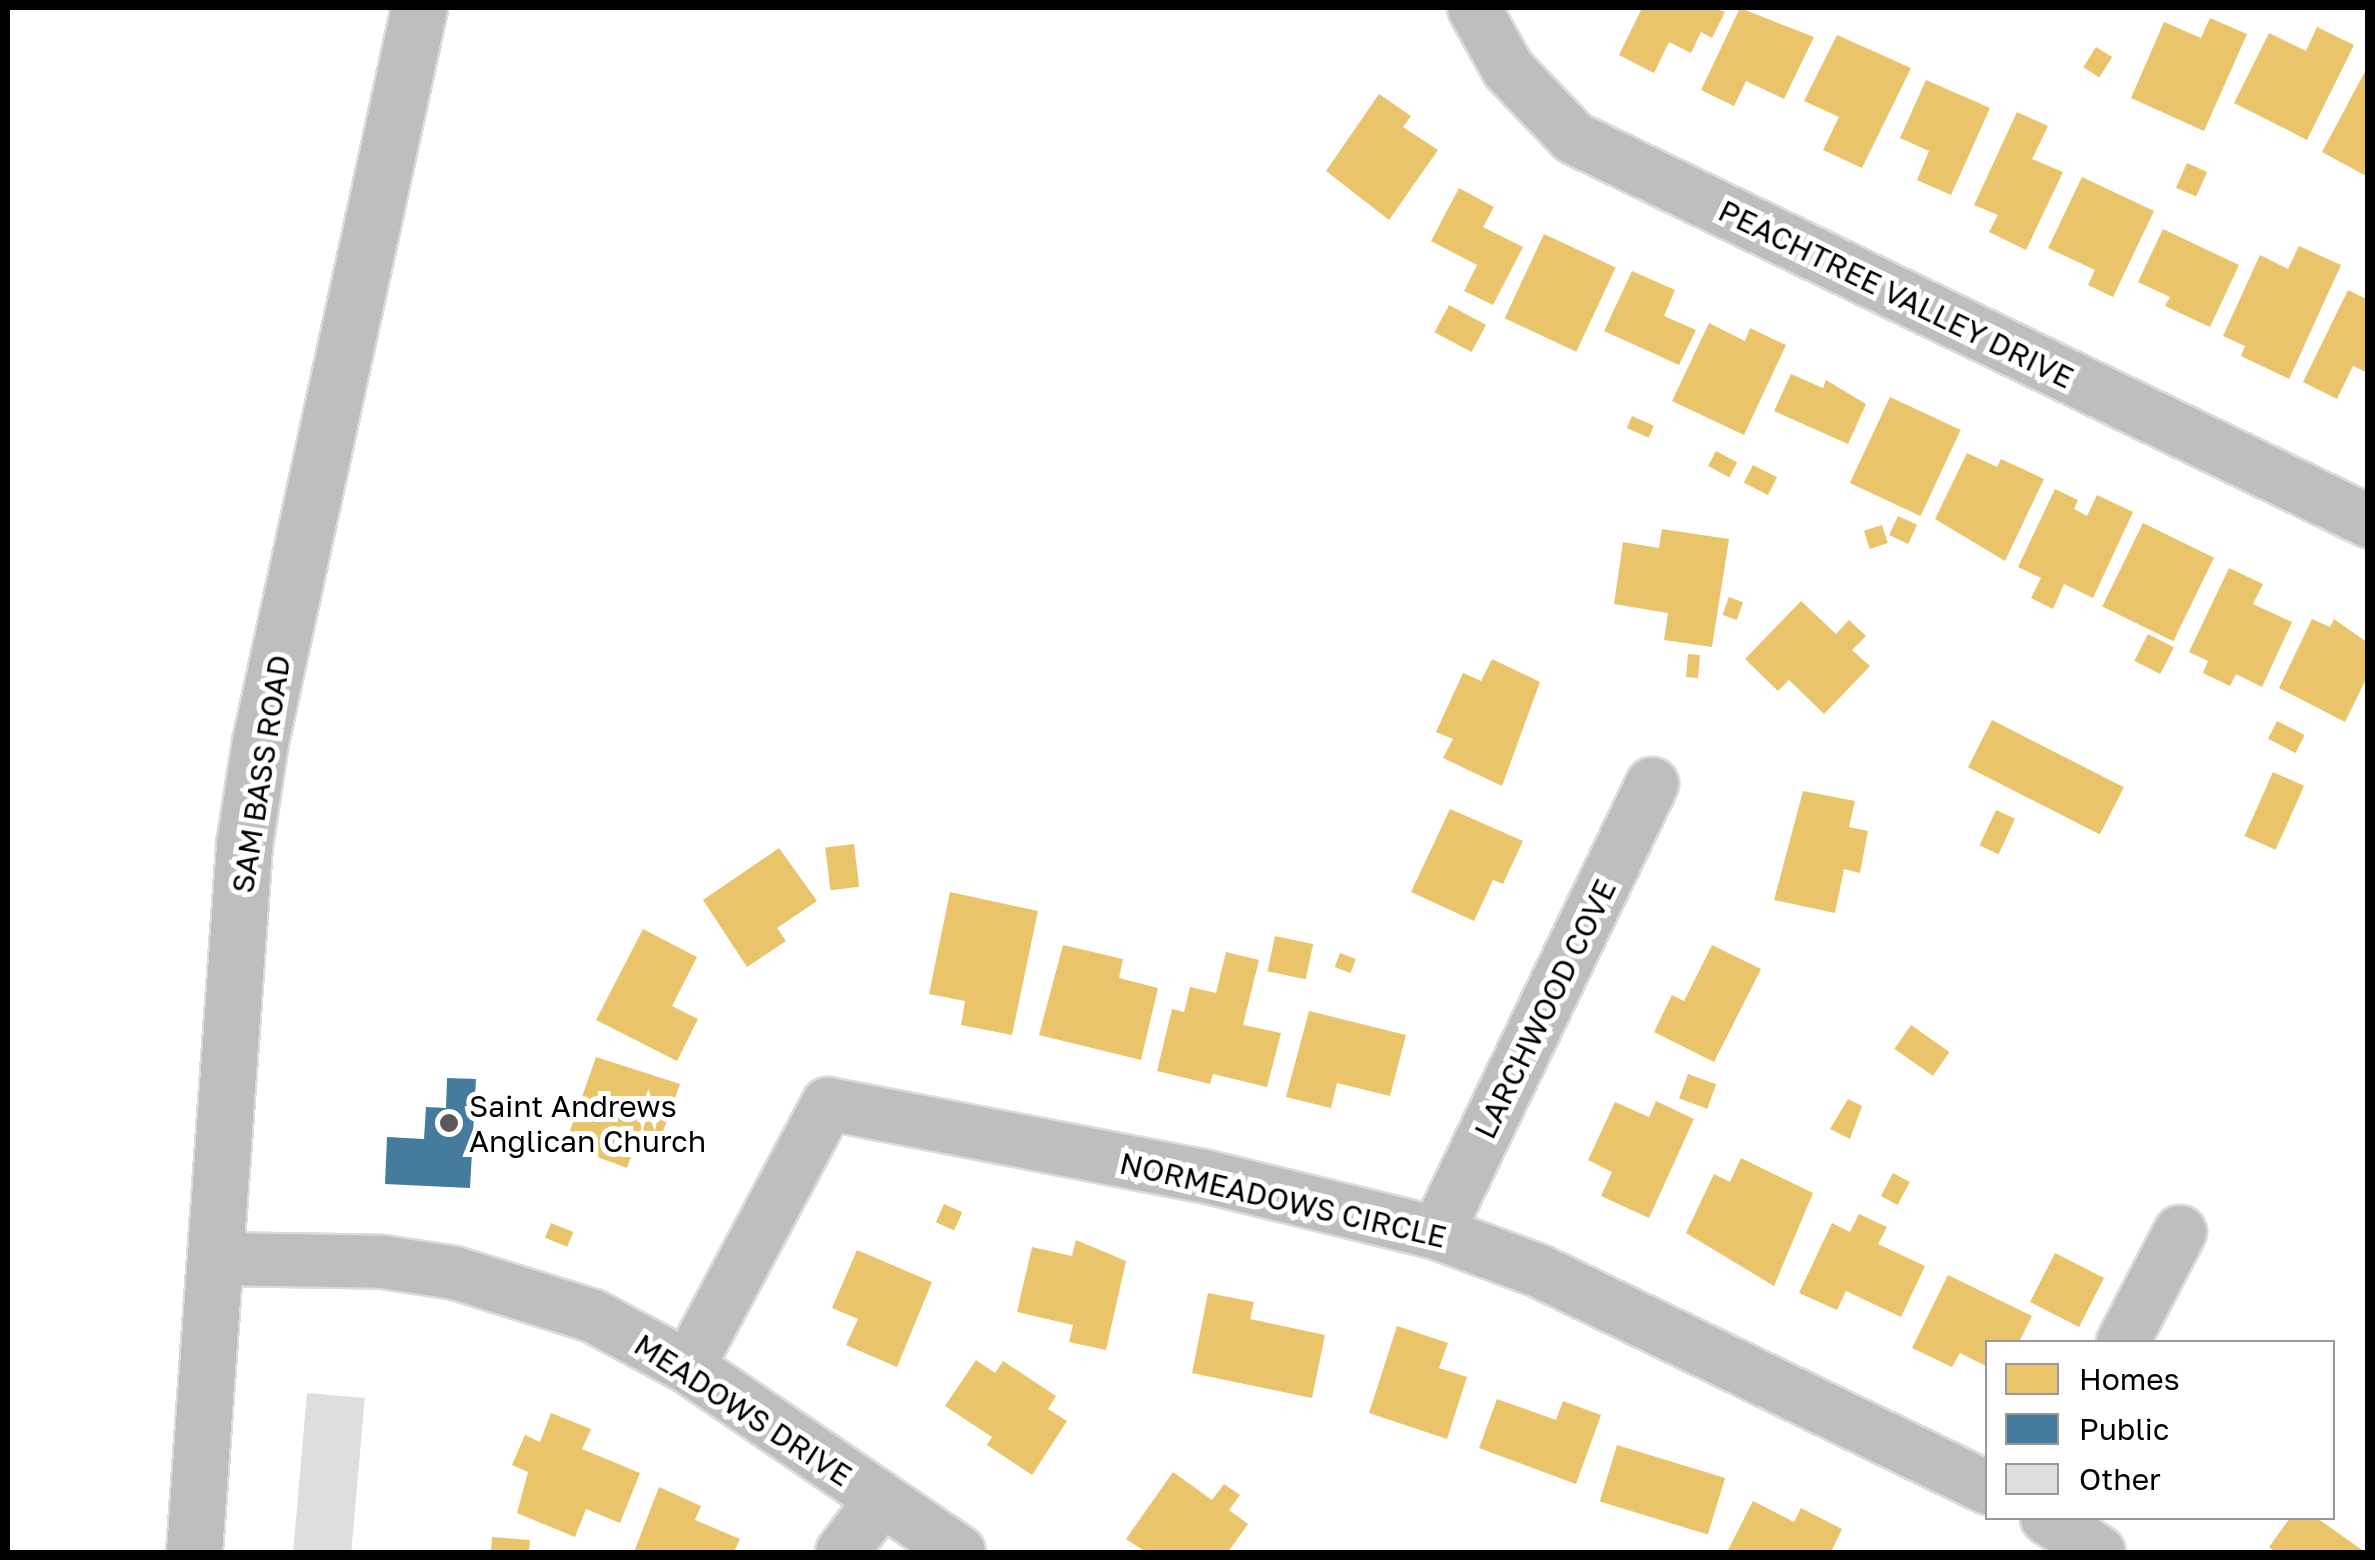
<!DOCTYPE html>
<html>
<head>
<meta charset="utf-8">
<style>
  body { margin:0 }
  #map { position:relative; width:2375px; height:1560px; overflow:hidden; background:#fff; font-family:"Golos Text",sans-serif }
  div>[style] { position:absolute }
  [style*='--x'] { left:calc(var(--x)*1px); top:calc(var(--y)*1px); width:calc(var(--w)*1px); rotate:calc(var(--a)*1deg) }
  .homes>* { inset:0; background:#e9c46a; transform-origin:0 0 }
  .public>* { inset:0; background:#457b9d }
  .building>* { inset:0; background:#dedede; transform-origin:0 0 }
  .roads { filter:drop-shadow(2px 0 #dbdbdb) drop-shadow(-2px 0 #dbdbdb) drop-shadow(0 2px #dbdbdb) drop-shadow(0 -2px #dbdbdb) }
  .minor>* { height:52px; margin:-26px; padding:0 26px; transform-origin:26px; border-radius:26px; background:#bebebe }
  .major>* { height:55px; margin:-27.5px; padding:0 27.5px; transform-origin:27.5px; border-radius:27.5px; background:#bebebe }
  .dots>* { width:28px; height:28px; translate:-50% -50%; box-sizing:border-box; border:5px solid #fff; border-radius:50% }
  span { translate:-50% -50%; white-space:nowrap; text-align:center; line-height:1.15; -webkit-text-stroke:10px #fff; paint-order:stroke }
  .street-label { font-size:30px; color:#000 }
  .poi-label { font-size:30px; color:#000 }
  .left { translate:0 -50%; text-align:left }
  .frame { position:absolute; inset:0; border:10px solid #000; pointer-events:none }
  .legend { position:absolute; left:1985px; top:1340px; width:350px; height:180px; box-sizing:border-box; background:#fff; border:2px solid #999; margin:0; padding:12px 18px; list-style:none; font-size:30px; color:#000 }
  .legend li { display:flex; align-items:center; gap:20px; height:50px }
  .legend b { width:50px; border:2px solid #999 }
</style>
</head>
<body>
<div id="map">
  <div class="homes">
    <i style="clip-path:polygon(1642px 8px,1715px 8px,1725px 12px,1712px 38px,1701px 32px,1691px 53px,1669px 42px,1654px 73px,1619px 55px)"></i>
    <i style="clip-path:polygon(1740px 8px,1814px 37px,1784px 99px,1746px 81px,1734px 106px,1701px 90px)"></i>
    <i style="clip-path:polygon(2210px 18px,2247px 34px,2204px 131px,2131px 98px,2164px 22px,2201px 38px)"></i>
    <i style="clip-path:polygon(2317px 27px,2354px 45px,2307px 140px,2234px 103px,2269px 33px,2306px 51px)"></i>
    <i style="clip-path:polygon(1837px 35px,1911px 68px,1862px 168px,1823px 150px,1839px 117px,1804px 101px)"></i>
    <i style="left:2096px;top:47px;width:19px;height:24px;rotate:32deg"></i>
    <i style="clip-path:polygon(2368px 66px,2368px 177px,2322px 152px)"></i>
    <i style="clip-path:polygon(1926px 80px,1990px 108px,1951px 195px,1917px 180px,1929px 151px,1900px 138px)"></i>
    <i style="clip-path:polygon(1379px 94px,1411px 116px,1403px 127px,1438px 150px,1389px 220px,1326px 171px)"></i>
    <i style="clip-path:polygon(2017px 112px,2048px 126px,2032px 159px,2063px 172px,2026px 250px,1989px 232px,1998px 215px,1974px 205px)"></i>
    <i style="left:2187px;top:163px;width:22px;height:27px;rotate:24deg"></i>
    <i style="clip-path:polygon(2082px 177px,2154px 211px,2113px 297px,2088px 285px,2095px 270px,2048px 248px)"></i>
    <i style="clip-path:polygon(1459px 188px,1494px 207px,1483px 227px,1523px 247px,1493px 305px,1464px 291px,1477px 265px,1431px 241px)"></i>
    <i style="clip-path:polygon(2163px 229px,2239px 265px,2210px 327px,2165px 306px,2170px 297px,2138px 282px)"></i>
    <i style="left:1544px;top:234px;width:79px;height:93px;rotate:25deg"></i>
    <i style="clip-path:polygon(2299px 246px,2341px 265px,2289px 379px,2241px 356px,2245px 346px,2223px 336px,2260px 255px,2288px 269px)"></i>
    <i style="clip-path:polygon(1632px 271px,1675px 290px,1664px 316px,1696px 330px,1679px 365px,1604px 331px)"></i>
    <i style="clip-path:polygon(2348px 290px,2368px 300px,2368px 373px,2353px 366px,2337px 399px,2303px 382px)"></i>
    <i style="left:1449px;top:305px;width:42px;height:31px;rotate:28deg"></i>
    <i style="clip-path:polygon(1709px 323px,1745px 341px,1750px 328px,1786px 345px,1744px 435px,1672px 401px)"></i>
    <i style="clip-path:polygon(1791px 374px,1823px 388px,1826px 380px,1866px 404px,1848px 444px,1774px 411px)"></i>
    <i style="left:1890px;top:397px;width:78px;height:95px;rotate:25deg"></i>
    <i style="left:1632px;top:416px;width:24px;height:13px;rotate:24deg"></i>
    <i style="left:1716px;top:451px;width:24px;height:17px;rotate:28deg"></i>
    <i style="clip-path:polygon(1967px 453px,1997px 467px,2001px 459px,2044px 479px,2005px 561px,1935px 519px)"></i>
    <i style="left:1753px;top:465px;width:27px;height:20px;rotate:27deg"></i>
    <i style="clip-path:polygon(2055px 489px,2078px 500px,2074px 509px,2087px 516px,2097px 495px,2133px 512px,2093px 598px,2064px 584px,2053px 609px,2031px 598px,2041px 578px,2018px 567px)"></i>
    <i style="left:1898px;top:516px;width:21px;height:21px;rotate:25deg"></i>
    <i style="left:2143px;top:523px;width:79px;height:93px;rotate:26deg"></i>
    <i style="left:1882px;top:525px;width:19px;height:19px;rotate:72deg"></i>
    <i style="clip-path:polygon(1662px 529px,1729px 539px,1712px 647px,1664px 640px,1668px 613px,1614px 604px,1623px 542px,1659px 548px)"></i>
    <i style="clip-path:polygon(2229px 568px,2263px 584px,2253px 604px,2292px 622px,2262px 687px,2236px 674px,2230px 686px,2203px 673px,2208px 661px,2189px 652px)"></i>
    <i style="left:1729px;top:597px;width:15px;height:19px;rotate:20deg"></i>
    <i style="clip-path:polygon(1801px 601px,1836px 634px,1849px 620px,1866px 636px,1852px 650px,1870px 666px,1824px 714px,1789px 680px,1778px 691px,1745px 659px)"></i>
    <i style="clip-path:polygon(2312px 619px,2330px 627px,2334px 619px,2368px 643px,2368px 675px,2345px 722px,2279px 688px)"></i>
    <i style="left:2148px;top:634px;width:29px;height:30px;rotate:27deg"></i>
    <i style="left:1688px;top:654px;width:12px;height:23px;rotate:5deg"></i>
    <i style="clip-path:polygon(1492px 659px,1540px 682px,1502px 786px,1443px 758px,1453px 739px,1436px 732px,1463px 673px,1481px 681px)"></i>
    <i style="left:1992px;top:720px;width:148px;height:53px;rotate:27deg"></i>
    <i style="left:2277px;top:721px;width:31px;height:20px;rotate:27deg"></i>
    <i style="left:2273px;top:772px;width:34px;height:70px;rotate:24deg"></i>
    <i style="clip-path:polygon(1803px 791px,1855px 801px,1849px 827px,1868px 831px,1860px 873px,1844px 869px,1835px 913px,1774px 900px)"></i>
    <i style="clip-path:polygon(1450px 809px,1523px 841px,1503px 884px,1493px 880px,1474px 921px,1411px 892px)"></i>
    <i style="left:1996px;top:810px;width:21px;height:39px;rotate:25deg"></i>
    <i style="left:854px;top:844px;width:43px;height:29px;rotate:83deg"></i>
    <i style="clip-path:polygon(779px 848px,817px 901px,777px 928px,786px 941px,747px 967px,703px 900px)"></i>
    <i style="clip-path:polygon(950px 892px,1038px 911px,1012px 1035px,961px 1025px,965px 1001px,929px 994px)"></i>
    <i style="clip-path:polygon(643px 929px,697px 957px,672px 1006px,698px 1019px,677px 1061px,596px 1020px)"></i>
    <i style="left:1275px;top:936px;width:39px;height:36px;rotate:12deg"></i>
    <i style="clip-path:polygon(1063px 945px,1123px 959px,1119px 978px,1158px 988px,1141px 1060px,1039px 1035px)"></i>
    <i style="clip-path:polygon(1712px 945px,1761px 969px,1714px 1062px,1654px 1032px,1672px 995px,1684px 1001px)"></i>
    <i style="clip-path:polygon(1226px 952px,1259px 960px,1243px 1025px,1281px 1033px,1267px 1087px,1213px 1074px,1210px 1084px,1157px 1071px,1172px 1009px,1184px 1012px,1190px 987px,1216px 993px)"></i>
    <i style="left:1340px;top:953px;width:17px;height:15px;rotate:21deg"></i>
    <i style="clip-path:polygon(1309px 1011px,1406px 1035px,1390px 1096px,1337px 1083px,1331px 1108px,1286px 1097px)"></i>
    <i style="left:1911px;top:1025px;width:47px;height:29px;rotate:35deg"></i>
    <i style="clip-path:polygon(596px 1057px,680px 1084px,661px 1137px,641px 1129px,627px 1168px,565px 1145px)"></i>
    <i style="left:1688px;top:1074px;width:30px;height:26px;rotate:20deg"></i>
    <i style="clip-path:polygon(1848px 1099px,1862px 1106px,1850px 1139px,1830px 1129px)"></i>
    <i style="clip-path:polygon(1656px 1101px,1694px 1119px,1649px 1218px,1601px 1196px,1612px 1172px,1588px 1160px,1615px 1102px,1649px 1117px)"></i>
    <i style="clip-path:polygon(1741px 1158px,1813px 1193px,1774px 1286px,1686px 1233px,1714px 1174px,1730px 1182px)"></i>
    <i style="left:1893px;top:1173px;width:19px;height:26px;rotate:28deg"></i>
    <i style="left:944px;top:1204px;width:20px;height:20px;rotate:24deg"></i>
    <i style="clip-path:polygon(1859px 1214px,1887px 1227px,1878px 1244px,1925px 1266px,1901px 1317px,1846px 1291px,1837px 1310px,1799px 1293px,1832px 1223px,1850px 1232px)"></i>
    <i style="left:551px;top:1223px;width:24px;height:16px;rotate:22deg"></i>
    <i style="clip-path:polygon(1076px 1240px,1126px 1261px,1106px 1350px,1069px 1342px,1073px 1325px,1017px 1312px,1032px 1247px,1072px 1256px)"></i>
    <i style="clip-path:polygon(857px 1250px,932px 1282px,897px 1367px,846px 1345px,858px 1319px,832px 1308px)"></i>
    <i style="left:2055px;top:1253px;width:55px;height:55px;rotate:27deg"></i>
    <i style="clip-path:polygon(1948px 1275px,2032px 1316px,2019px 1342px,1988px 1342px,1988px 1367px,1960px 1353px,1952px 1367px,1912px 1348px)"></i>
    <i style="clip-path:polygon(1208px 1293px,1254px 1302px,1250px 1319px,1325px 1335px,1312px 1398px,1192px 1373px)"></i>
    <i style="clip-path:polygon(1397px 1326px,1448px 1343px,1439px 1368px,1467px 1377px,1447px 1439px,1369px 1413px)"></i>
    <i style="clip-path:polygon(976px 1360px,995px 1373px,1003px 1361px,1056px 1396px,1048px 1409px,1067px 1421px,1032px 1475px,987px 1445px,992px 1437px,945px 1406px)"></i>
    <i style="clip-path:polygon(1497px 1399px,1556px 1420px,1563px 1401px,1601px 1415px,1576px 1484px,1479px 1448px)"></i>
    <i style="clip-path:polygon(551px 1413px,591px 1429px,582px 1449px,640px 1473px,620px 1523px,586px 1509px,575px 1537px,517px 1513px,528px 1472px,512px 1465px,525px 1435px,540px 1442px)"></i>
    <i style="left:1617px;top:1445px;width:113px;height:59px;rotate:17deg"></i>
    <i style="clip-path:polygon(1173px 1472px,1212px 1500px,1224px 1484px,1240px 1495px,1229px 1510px,1248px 1524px,1228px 1552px,1146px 1552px,1126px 1539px)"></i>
    <i style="clip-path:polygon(659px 1487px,701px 1506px,695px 1520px,740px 1539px,734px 1552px,634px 1552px)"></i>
    <i style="clip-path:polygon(1753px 1501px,1794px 1522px,1801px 1508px,1842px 1529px,1831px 1552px,1727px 1552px)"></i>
    <i style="clip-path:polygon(2290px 1518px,2317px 1518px,2365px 1552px,2276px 1552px,2269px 1547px)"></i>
    <i style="clip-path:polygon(492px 1537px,530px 1540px,529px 1552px,491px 1552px)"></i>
  </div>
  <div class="public">
    <i style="clip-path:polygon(447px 1078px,476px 1079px,470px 1188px,385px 1184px,387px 1137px,424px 1139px,426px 1107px,446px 1108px)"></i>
  </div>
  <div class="building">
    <i style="left:307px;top:1393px;width:58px;height:160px;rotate:5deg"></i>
  </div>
  <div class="roads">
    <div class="minor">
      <i style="--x:1474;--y:8;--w:70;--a:60.9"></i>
      <i style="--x:1508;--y:69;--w:95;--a:46.3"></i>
      <i style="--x:1574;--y:138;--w:882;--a:25.75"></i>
      <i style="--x:1437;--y:1233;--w:498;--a:-64.4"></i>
      <i style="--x:219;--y:1259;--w:164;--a:1"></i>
      <i style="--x:383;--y:1262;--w:73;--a:8.7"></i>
      <i style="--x:455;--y:1273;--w:145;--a:17.3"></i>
      <i style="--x:593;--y:1316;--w:108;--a:28.2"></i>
      <i style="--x:688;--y:1367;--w:328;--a:34.3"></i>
      <i style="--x:2123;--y:1342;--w:124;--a:-62.6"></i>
      <i style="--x:688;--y:1367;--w:298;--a:-62"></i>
      <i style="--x:828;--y:1104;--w:382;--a:10.9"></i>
      <i style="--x:1203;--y:1176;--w:241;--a:13.7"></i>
      <i style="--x:1437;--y:1233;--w:109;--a:20.4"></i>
      <i style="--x:1539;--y:1271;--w:499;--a:25.8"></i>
      <i style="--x:2047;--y:1518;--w:62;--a:33.2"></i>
      <i style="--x:842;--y:1552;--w:65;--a:-53.1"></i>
    </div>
    <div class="major">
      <i style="--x:194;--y:1552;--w:709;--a:-85.95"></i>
      <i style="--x:244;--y:845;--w:104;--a:-81.2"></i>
      <i style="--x:260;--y:742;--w:751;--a:-77.78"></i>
    </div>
  </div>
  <div class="dots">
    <i style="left:449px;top:1123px;background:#595959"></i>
  </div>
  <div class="street-label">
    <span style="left:1896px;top:294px;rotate:26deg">PEACHTREE VALLEY DRIVE</span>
    <span style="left:261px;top:774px;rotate:-81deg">SAM BASS ROAD</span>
    <span style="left:1545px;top:1009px;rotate:-64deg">LARCHWOOD COVE</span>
    <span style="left:1283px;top:1200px;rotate:13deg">NORMEADOWS CIRCLE</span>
    <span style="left:743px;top:1410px;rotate:33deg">MEADOWS DRIVE</span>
  </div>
  <div class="poi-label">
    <span class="left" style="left:469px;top:1123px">Saint Andrews<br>Anglican Church</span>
  </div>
  <div class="frame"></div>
  <ul class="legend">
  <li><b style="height:28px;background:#e9c46a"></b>Homes</li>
  <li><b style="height:28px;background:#457b9d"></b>Public</li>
  <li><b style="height:28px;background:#dedede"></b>Other</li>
  </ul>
</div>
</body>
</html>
